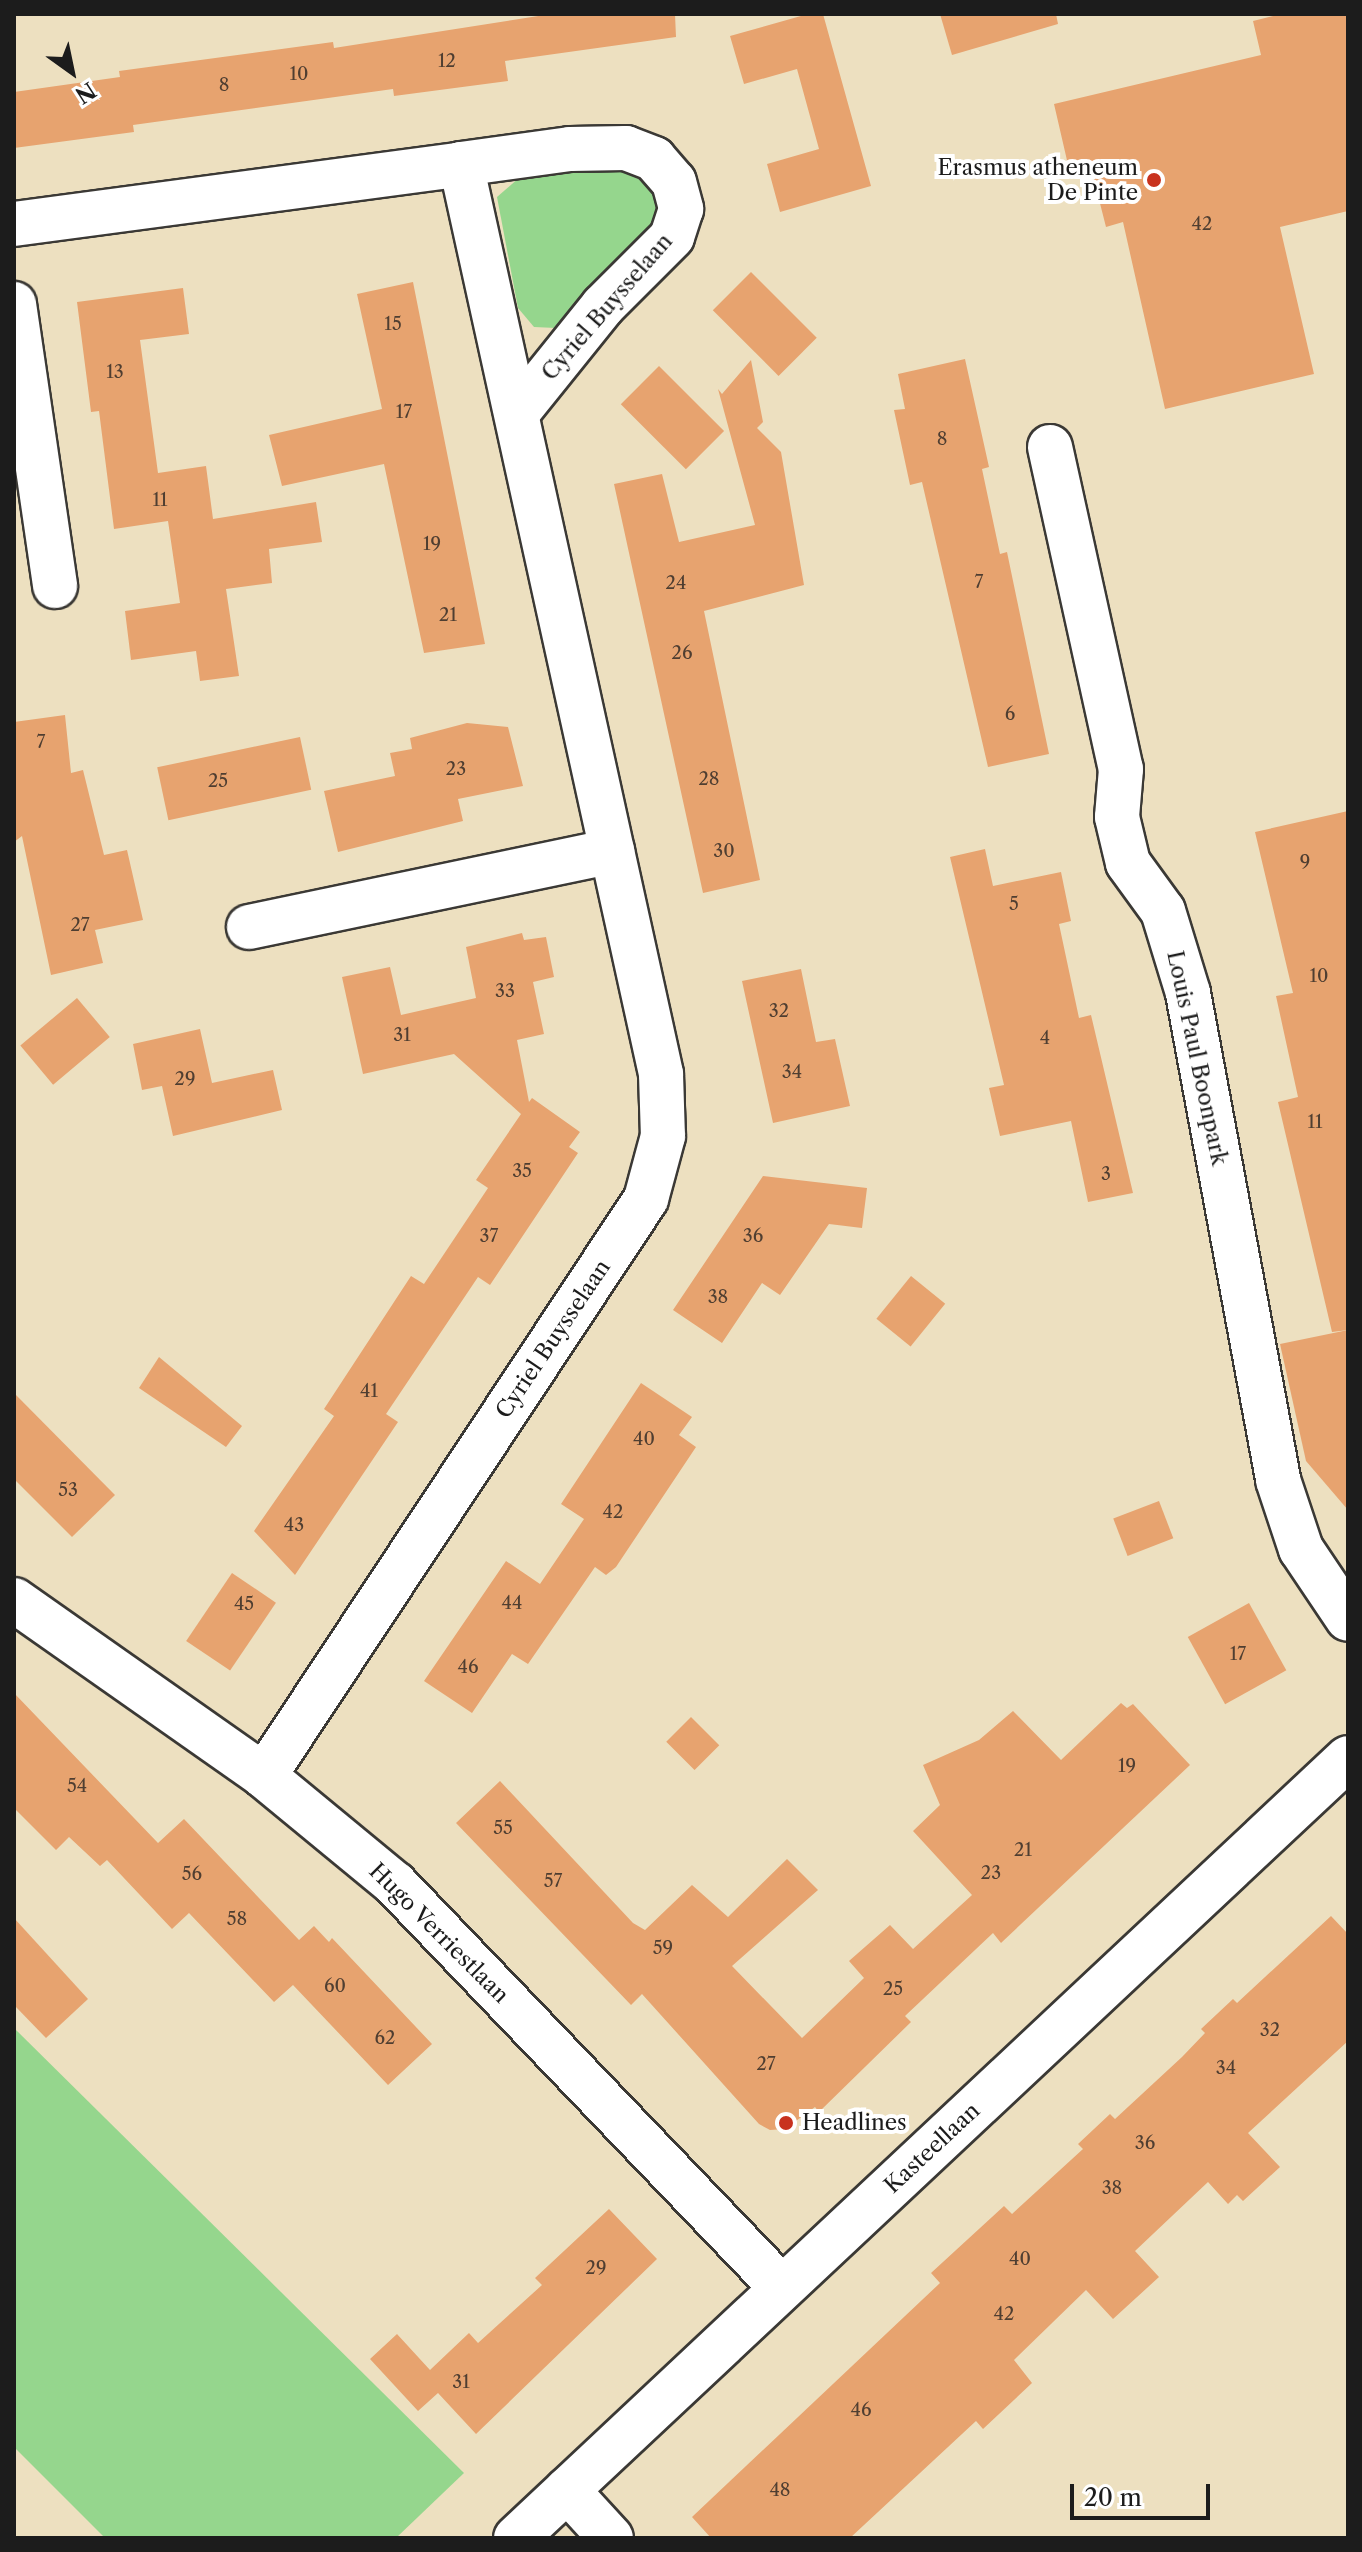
<!DOCTYPE html>
<html>
<head>
<meta charset="utf-8">
<style>
  body { margin:0 }
  #map { position:relative; width:1362px; height:2552px; overflow:hidden; background:#ede0c0; font-family:"Libre Caslon Text",serif }
  div>[style] { position:absolute }
  [style*='--x'] { left:calc(var(--x)*1px); top:calc(var(--y)*1px); width:calc(var(--w)*1px); rotate:calc(var(--a)*1deg) }
  .green>* { inset:0; background:#95d68d }
  .building>* { inset:0; background:#e7a36f; transform-origin:0 0 }
  .roads { filter:drop-shadow(2px 0 #3b3935) drop-shadow(-2px 0 #3b3935) drop-shadow(0 2px #3b3935) drop-shadow(0 -2px #3b3935) }
  .minor>* { height:44px; margin:-22px; padding:0 22px; transform-origin:22px; border-radius:22px; background:#fff }
  .dots>* { width:22px; height:22px; translate:-50% -50%; box-sizing:border-box; border:4px solid #fff; border-radius:50% }
  span { translate:-50% -50%; white-space:nowrap; text-align:center; line-height:1.15; -webkit-text-stroke:8px #fff; paint-order:stroke }
  .number-label { font-size:18px; color:#4f3e31 }
  .number-label span { -webkit-text-stroke-width:0 }
  .poi-label { font-size:22px; color:#1c1c1c }
  .right { translate:-100% -50%; text-align:right }
  .left { translate:0 -50%; text-align:left }
  .street-label { font-size:22px; color:#1c1c1c }
  .frame { position:absolute; inset:0; border:16px solid #1c1c1c; pointer-events:none }
  .north { position:absolute; left:32px; top:32px; width:80px; height:80px; -webkit-text-stroke:6px #fff; paint-order:stroke; rotate:147deg; font-size:22px; font-weight:700; line-height:32px; text-align:center; color:#1c1c1c }
  .north::after { content:''; display:block; margin:auto; width:28px; height:36px; background:#1c1c1c; clip-path:polygon(50% 0,100% 100%,50% 72%,0 100%) }
  .scale { position:absolute; left:1070px; top:2484px; width:140px; height:36px; box-sizing:border-box; border:4px solid #1c1c1c; border-top:0; padding-left:10px; font-size:24px; line-height:28px; white-space:nowrap; color:#1c1c1c; -webkit-text-stroke:6px #fff; paint-order:stroke }
</style>
</head>
<body>
<div id="map">
  <div class="green">
    <i style="clip-path:polygon(613px 164px,641px 171px,659px 201px,651px 232px,556px 328px,534px 327px,518px 308px,497px 197px,520px 177px)"></i>
    <i style="clip-path:polygon(14px 2028px,464px 2473px,396px 2538px,105px 2538px,14px 2447px)"></i>
  </div>
  <div class="building">
    <i style="clip-path:polygon(551px 14px,675px 14px,676px 37px,505px 61px,508px 81px,394px 96px,393px 89px,133px 125px,134px 132px,14px 148px,14px 92px,120px 77px,119px 71px,333px 42px,334px 48px)"></i>
    <i style="clip-path:polygon(808px 14px,823px 14px,871px 186px,780px 212px,767px 164px,819px 149px,797px 69px,744px 84px,730px 36px)"></i>
    <i style="clip-path:polygon(940px 14px,1056px 14px,1058px 24px,952px 55px)"></i>
    <i style="clip-path:polygon(1281px 14px,1348px 14px,1348px 211px,1280px 227px,1314px 374px,1165px 409px,1123px 222px,1106px 227px,1090px 164px,1069px 169px,1054px 104px,1261px 55px,1253px 21px)"></i>
    <i style="left:751px;top:272px;width:93px;height:54px;rotate:45deg"></i>
    <i style="clip-path:polygon(413px 282px,485px 644px,424px 653px,384px 464px,282px 486px,269px 435px,382px 409px,357px 294px)"></i>
    <i style="clip-path:polygon(183px 288px,189px 334px,140px 340px,158px 473px,206px 466px,213px 519px,316px 502px,322px 542px,269px 549px,272px 583px,226px 589px,239px 676px,200px 681px,196px 651px,131px 660px,125px 611px,180px 603px,168px 521px,114px 529px,99px 411px,91px 412px,77px 302px)"></i>
    <i style="clip-path:polygon(965px 359px,989px 467px,982px 469px,1000px 554px,1007px 552px,1049px 754px,988px 767px,922px 482px,910px 485px,894px 410px,905px 409px,898px 374px)"></i>
    <i style="clip-path:polygon(751px 360px,763px 422px,757px 428px,781px 452px,804px 585px,704px 611px,760px 880px,703px 893px,614px 484px,662px 474px,679px 542px,755px 525px,718px 389px,722px 394px)"></i>
    <i style="left:659px;top:366px;width:92px;height:54px;rotate:45deg"></i>
    <i style="clip-path:polygon(65px 715px,71px 773px,83px 770px,104px 855px,127px 850px,143px 920px,95px 930px,103px 963px,51px 975px,22px 836px,14px 842px,14px 722px)"></i>
    <i style="clip-path:polygon(467px 723px,508px 727px,523px 786px,458px 799px,463px 821px,338px 852px,324px 791px,395px 776px,390px 753px,412px 749px,410px 738px)"></i>
    <i style="left:300px;top:737px;width:54px;height:146px;rotate:78deg"></i>
    <i style="clip-path:polygon(1348px 811px,1348px 1330px,1332px 1332px,1278px 1102px,1298px 1097px,1276px 996px,1293px 993px,1255px 832px)"></i>
    <i style="clip-path:polygon(985px 849px,993px 886px,1061px 872px,1071px 921px,1059px 924px,1079px 1018px,1091px 1015px,1133px 1193px,1088px 1202px,1071px 1121px,1000px 1136px,989px 1088px,1004px 1085px,950px 857px)"></i>
    <i style="clip-path:polygon(522px 933px,524px 940px,546px 937px,554px 977px,533px 982px,544px 1034px,517px 1040px,529px 1102px,532px 1098px,580px 1132px,569px 1147px,578px 1153px,490px 1285px,478px 1277px,386px 1414px,398px 1422px,295px 1575px,254px 1531px,334px 1416px,324px 1409px,411px 1276px,424px 1284px,488px 1188px,476px 1180px,521px 1114px,454px 1054px,363px 1074px,342px 977px,390px 967px,401px 1015px,476px 998px,466px 947px)"></i>
    <i style="clip-path:polygon(801px 969px,816px 1042px,835px 1039px,850px 1106px,773px 1123px,742px 981px)"></i>
    <i style="left:77px;top:998px;width:51px;height:74px;rotate:50deg"></i>
    <i style="clip-path:polygon(200px 1029px,212px 1083px,273px 1070px,282px 1110px,173px 1136px,162px 1086px,142px 1090px,133px 1044px)"></i>
    <i style="clip-path:polygon(763px 1176px,867px 1188px,862px 1228px,829px 1224px,780px 1295px,762px 1283px,722px 1343px,673px 1310px)"></i>
    <i style="left:911px;top:1276px;width:44px;height:55px;rotate:39deg"></i>
    <i style="clip-path:polygon(1348px 1330px,1348px 1510px,1306px 1461px,1280px 1344px)"></i>
    <i style="clip-path:polygon(159px 1357px,242px 1426px,226px 1447px,139px 1388px)"></i>
    <i style="clip-path:polygon(641px 1383px,692px 1417px,679px 1435px,696px 1447px,616px 1567px,606px 1575px,595px 1567px,528px 1664px,512px 1654px,472px 1713px,424px 1681px,506px 1561px,540px 1584px,584px 1519px,561px 1504px)"></i>
    <i style="clip-path:polygon(14px 1393px,115px 1495px,72px 1537px,14px 1479px)"></i>
    <i style="left:1159px;top:1501px;width:40px;height:49px;rotate:69deg"></i>
    <i style="left:232px;top:1573px;width:53px;height:82px;rotate:34deg"></i>
    <i style="left:1249px;top:1603px;width:77px;height:70px;rotate:61deg"></i>
    <i style="clip-path:polygon(14px 1693px,158px 1843px,184px 1819px,299px 1940px,314px 1926px,329px 1942px,332px 1938px,432px 2044px,388px 2085px,293px 1985px,274px 2002px,189px 1913px,172px 1929px,107px 1860px,100px 1866px,69px 1837px,56px 1850px,14px 1808px)"></i>
    <i style="clip-path:polygon(1121px 1703px,1127px 1708px,1133px 1704px,1190px 1765px,1001px 1943px,993px 1933px,905px 2016px,911px 2022px,819px 2112px,815px 2107px,785px 2129px,770px 2130px,759px 2124px,642px 1994px,631px 2005px,456px 1823px,500px 1781px,633px 1923px,645px 1930px,692px 1885px,728px 1917px,787px 1859px,818px 1890px,732px 1966px,802px 2038px,864px 1978px,849px 1961px,890px 1925px,913px 1949px,972px 1895px,913px 1831px,940px 1805px,923px 1765px,979px 1740px,1013px 1711px,1061px 1760px)"></i>
    <i style="left:691px;top:1717px;width:40px;height:35px;rotate:45deg"></i>
    <i style="clip-path:polygon(1331px 1916px,1348px 1934px,1348px 2041px,1248px 2133px,1280px 2167px,1243px 2201px,1237px 2195px,1228px 2204px,1208px 2182px,1135px 2251px,1159px 2277px,1113px 2319px,1086px 2290px,1014px 2360px,1032px 2383px,983px 2429px,976px 2421px,850px 2538px,711px 2538px,692px 2517px,940px 2283px,931px 2273px,1004px 2206px,1012px 2214px,1083px 2149px,1078px 2144px,1110px 2114px,1115px 2119px,1182px 2057px,1205px 2033px,1201px 2029px,1233px 1999px,1237px 2003px)"></i>
    <i style="clip-path:polygon(14px 1918px,88px 1999px,46px 2038px,14px 2005px)"></i>
    <i style="clip-path:polygon(609px 2209px,657px 2259px,476px 2434px,438px 2393px,418px 2411px,370px 2359px,397px 2334px,430px 2370px,469px 2333px,478px 2343px,542px 2285px,535px 2278px)"></i>
  </div>
  <div class="roads">
    <div class="minor">
      <i style="--x:461;--y:164;--w:110;--a:-7.8"></i>
      <i style="--x:570;--y:149;--w:56;--a:-1"></i>
      <i style="--x:626;--y:148;--w:30;--a:21"></i>
      <i style="--x:654;--y:159;--w:30;--a:49"></i>
      <i style="--x:674;--y:182;--w:28;--a:75"></i>
      <i style="--x:681;--y:209;--w:29;--a:108"></i>
      <i style="--x:672;--y:237;--w:98;--a:135"></i>
      <i style="--x:603;--y:306;--w:137;--a:128.8"></i>
      <i style="--x:14;--y:224;--w:451;--a:-7.6"></i>
      <i style="--x:461;--y:164;--w:932;--a:77.6"></i>
      <i style="--x:661;--y:1074;--w:62;--a:88.2"></i>
      <i style="--x:663;--y:1136;--w:65;--a:105.1"></i>
      <i style="--x:646;--y:1199;--w:692;--a:123.51"></i>
      <i style="--x:14;--y:304;--w:285;--a:81.7"></i>
      <i style="--x:1050;--y:447;--w:330;--a:77.6"></i>
      <i style="--x:1121;--y:769;--w:48;--a:94.8"></i>
      <i style="--x:1117;--y:817;--w:47;--a:76.6"></i>
      <i style="--x:1128;--y:863;--w:59;--a:53.9"></i>
      <i style="--x:1163;--y:911;--w:86;--a:73"></i>
      <i style="--x:1188;--y:993;--w:495;--a:79.5"></i>
      <i style="--x:1278;--y:1480;--w:73;--a:71.6"></i>
      <i style="--x:1301;--y:1549;--w:84;--a:56.1"></i>
      <i style="--x:249;--y:927;--w:371;--a:-11.8"></i>
      <i style="--x:14;--y:1600;--w:306;--a:35.1"></i>
      <i style="--x:264;--y:1776;--w:170;--a:39.5"></i>
      <i style="--x:395;--y:1884;--w:559;--a:46.23"></i>
      <i style="--x:567;--y:2490;--w:65;--a:47.5"></i>
      <i style="--x:516;--y:2538;--w:1140;--a:-43.15"></i>
    </div>
  </div>
  <div class="dots">
    <i style="left:1154px;top:180px;background:#c8321e"></i>
    <i style="left:786px;top:2123px;background:#c8321e"></i>
  </div>
  <div class="number-label">
    <span style="left:447px;top:61px">12</span>
    <span style="left:299px;top:74px">10</span>
    <span style="left:224px;top:85px">8</span>
    <span style="left:1202px;top:224px">42</span>
    <span style="left:393px;top:324px">15</span>
    <span style="left:115px;top:372px">13</span>
    <span style="left:404px;top:412px">17</span>
    <span style="left:942px;top:439px">8</span>
    <span style="left:160px;top:500px">11</span>
    <span style="left:432px;top:544px">19</span>
    <span style="left:979px;top:582px">7</span>
    <span style="left:676px;top:583px">24</span>
    <span style="left:448px;top:615px">21</span>
    <span style="left:682px;top:653px">26</span>
    <span style="left:1010px;top:714px">6</span>
    <span style="left:41px;top:742px">7</span>
    <span style="left:456px;top:769px">23</span>
    <span style="left:709px;top:779px">28</span>
    <span style="left:218px;top:781px">25</span>
    <span style="left:724px;top:851px">30</span>
    <span style="left:1305px;top:862px">9</span>
    <span style="left:1014px;top:904px">5</span>
    <span style="left:80px;top:925px">27</span>
    <span style="left:1319px;top:976px">10</span>
    <span style="left:505px;top:991px">33</span>
    <span style="left:779px;top:1011px">32</span>
    <span style="left:402px;top:1035px">31</span>
    <span style="left:1045px;top:1038px">4</span>
    <span style="left:792px;top:1072px">34</span>
    <span style="left:185px;top:1079px">29</span>
    <span style="left:1315px;top:1122px">11</span>
    <span style="left:522px;top:1171px">35</span>
    <span style="left:1106px;top:1174px">3</span>
    <span style="left:489px;top:1236px">37</span>
    <span style="left:753px;top:1236px">36</span>
    <span style="left:718px;top:1297px">38</span>
    <span style="left:369px;top:1391px">41</span>
    <span style="left:644px;top:1439px">40</span>
    <span style="left:68px;top:1490px">53</span>
    <span style="left:613px;top:1512px">42</span>
    <span style="left:294px;top:1525px">43</span>
    <span style="left:512px;top:1603px">44</span>
    <span style="left:244px;top:1604px">45</span>
    <span style="left:1238px;top:1654px">17</span>
    <span style="left:468px;top:1667px">46</span>
    <span style="left:1127px;top:1766px">19</span>
    <span style="left:77px;top:1786px">54</span>
    <span style="left:503px;top:1828px">55</span>
    <span style="left:1023px;top:1850px">21</span>
    <span style="left:991px;top:1873px">23</span>
    <span style="left:192px;top:1874px">56</span>
    <span style="left:553px;top:1881px">57</span>
    <span style="left:237px;top:1919px">58</span>
    <span style="left:663px;top:1948px">59</span>
    <span style="left:335px;top:1986px">60</span>
    <span style="left:893px;top:1989px">25</span>
    <span style="left:1270px;top:2030px">32</span>
    <span style="left:385px;top:2038px">62</span>
    <span style="left:766px;top:2064px">27</span>
    <span style="left:1226px;top:2068px">34</span>
    <span style="left:1145px;top:2143px">36</span>
    <span style="left:1112px;top:2188px">38</span>
    <span style="left:1020px;top:2259px">40</span>
    <span style="left:596px;top:2268px">29</span>
    <span style="left:1004px;top:2314px">42</span>
    <span style="left:461px;top:2382px">31</span>
    <span style="left:861px;top:2410px">46</span>
    <span style="left:780px;top:2490px">48</span>
  </div>
  <div class="poi-label">
    <span class="right" style="left:1138px;top:180px">Erasmus atheneum<br>De Pinte</span>
    <span class="left" style="left:802px;top:2123px">Headlines</span>
  </div>
  <div class="street-label">
    <span style="left:607px;top:307px;rotate:-49deg">Cyriel Buysselaan</span>
    <span style="left:1197px;top:1058px;rotate:78deg">Louis Paul Boonpark</span>
    <span style="left:553px;top:1339px;rotate:-56deg">Cyriel Buysselaan</span>
    <span style="left:439px;top:1933px;rotate:45deg">Hugo Verriestlaan</span>
    <span style="left:932px;top:2148px;rotate:-43deg">Kasteellaan</span>
  </div>
  <div class="frame"></div>
  <div class="north">N</div>
  <div class="scale">20 m</div>
</div>
</body>
</html>
